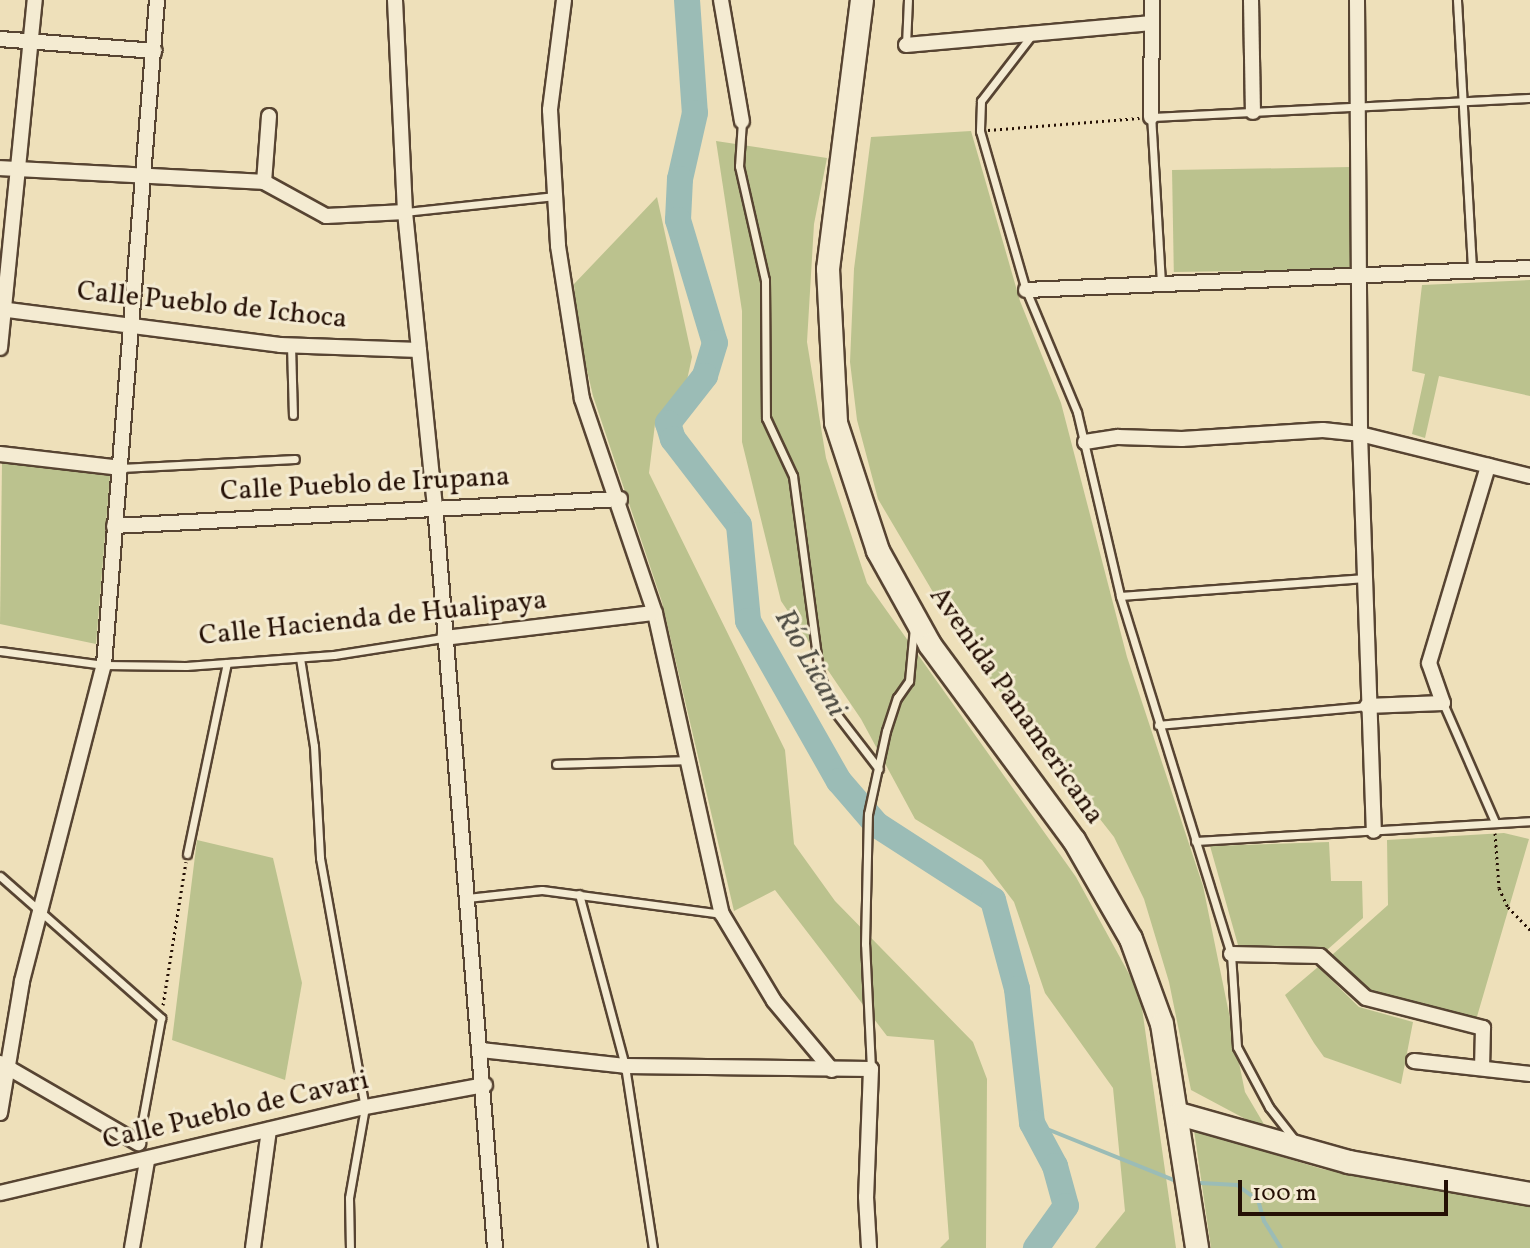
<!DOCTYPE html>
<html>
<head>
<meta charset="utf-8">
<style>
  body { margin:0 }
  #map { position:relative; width:1530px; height:1248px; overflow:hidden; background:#eee0ba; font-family:Vollkorn,serif }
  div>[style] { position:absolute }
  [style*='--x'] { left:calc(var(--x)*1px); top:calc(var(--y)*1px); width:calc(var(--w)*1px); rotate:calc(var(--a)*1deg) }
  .green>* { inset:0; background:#bbc28e; transform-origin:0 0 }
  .stream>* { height:4px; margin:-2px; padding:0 2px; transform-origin:2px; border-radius:2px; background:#9bbcb6 }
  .river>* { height:26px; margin:-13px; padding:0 13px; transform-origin:13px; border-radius:13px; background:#9bbcb6 }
  .path>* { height:3px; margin-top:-1.5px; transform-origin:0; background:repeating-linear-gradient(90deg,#251005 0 2px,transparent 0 6px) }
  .roads { filter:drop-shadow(2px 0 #574432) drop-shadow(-2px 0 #574432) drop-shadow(0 2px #574432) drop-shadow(0 -2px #574432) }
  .lane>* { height:7px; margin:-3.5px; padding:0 3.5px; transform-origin:3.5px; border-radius:3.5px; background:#f4ebd2 }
  .street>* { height:14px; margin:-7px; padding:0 7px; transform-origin:7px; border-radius:7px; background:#f4ebd2 }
  .secondary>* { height:22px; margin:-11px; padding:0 11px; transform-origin:11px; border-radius:11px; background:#f4ebd2 }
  span { translate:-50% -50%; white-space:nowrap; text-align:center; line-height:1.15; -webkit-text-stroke:6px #f4ebd2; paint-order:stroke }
  .street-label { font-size:28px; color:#251005 }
  .water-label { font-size:30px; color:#4e4c43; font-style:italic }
  .scale { position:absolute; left:1238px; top:1180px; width:210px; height:36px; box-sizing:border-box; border:4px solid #251005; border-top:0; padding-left:10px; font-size:24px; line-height:28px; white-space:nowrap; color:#251005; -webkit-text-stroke:6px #f4ebd2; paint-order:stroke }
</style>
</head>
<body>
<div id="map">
  <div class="green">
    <i style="clip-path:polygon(971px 131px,1020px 301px,1061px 403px,1127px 657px,1203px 886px,1245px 1092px,1268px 1131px,1191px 1090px,1169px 982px,1144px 899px,1114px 837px,966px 648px,878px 499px,857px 420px,850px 362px,854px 269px,871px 137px)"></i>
    <i style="clip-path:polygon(716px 141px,827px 158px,814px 224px,807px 342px,826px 458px,867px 583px,1076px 877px,1140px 994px,1176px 1248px,1095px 1248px,1125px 1211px,1113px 1088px,1045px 993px,1014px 902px,982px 860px,915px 819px,861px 719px,781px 601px,742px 442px,742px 311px)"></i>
    <i style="left:1350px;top:167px;width:102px;height:178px;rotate:89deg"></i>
    <i style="clip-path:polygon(657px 197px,692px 357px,687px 380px,655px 424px,649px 473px,785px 750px,794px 844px,835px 901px,973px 1042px,987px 1079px,986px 1248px,940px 1248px,949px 1239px,934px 1040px,887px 1036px,775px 890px,734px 911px,662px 602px,593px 396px,578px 331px,574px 284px)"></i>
    <i style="clip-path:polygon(1530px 280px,1530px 396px,1439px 376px,1425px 438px,1412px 434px,1425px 374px,1412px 371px,1422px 285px)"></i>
    <i style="clip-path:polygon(2px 463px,110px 476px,96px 644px,0 624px)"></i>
    <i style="clip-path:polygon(1504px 833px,1529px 839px,1476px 1020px,1369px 990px,1332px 955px,1388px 905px,1387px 840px)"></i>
    <i style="clip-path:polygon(197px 840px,273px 858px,302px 983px,285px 1080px,172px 1040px)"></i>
    <i style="clip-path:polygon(1329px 842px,1331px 881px,1362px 881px,1363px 918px,1327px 950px,1238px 945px,1210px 846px)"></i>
    <i style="clip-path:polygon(1318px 967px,1359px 1007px,1413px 1022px,1401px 1084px,1324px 1057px,1314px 1043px,1285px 995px)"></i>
    <i style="clip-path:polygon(1194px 1130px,1322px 1169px,1530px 1206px,1530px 1248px,1211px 1248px)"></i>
  </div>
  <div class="stream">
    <i style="--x:1032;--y:1123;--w:155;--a:21.9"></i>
    <i style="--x:1201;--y:1183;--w:36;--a:3"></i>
    <i style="--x:1237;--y:1185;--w:26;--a:36"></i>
    <i style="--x:1258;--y:1200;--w:22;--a:74"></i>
    <i style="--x:1264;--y:1221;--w:32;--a:58"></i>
  </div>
  <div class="river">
    <i style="--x:687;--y:0;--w:113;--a:86"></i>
    <i style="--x:695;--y:113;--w:68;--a:102.8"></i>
    <i style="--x:680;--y:179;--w:41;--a:92.8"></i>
    <i style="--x:678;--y:220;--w:128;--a:73.3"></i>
    <i style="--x:715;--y:343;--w:34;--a:107"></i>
    <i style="--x:705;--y:376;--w:60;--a:128.2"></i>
    <i style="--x:668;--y:423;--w:17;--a:73"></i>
    <i style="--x:673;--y:439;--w:108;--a:52.5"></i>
    <i style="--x:739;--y:525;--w:96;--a:84.6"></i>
    <i style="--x:748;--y:621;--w:184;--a:60.4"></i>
    <i style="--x:839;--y:781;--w:58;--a:49.2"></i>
    <i style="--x:877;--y:825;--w:138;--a:32.9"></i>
    <i style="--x:993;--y:900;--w:92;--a:74.9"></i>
    <i style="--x:1017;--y:989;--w:135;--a:83.6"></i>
    <i style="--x:1032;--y:1123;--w:49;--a:61.9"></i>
    <i style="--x:1055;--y:1166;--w:41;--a:74.6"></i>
    <i style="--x:1066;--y:1206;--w:52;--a:125.5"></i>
  </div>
  <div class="path">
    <i style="--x:988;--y:130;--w:152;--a:-4.5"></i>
    <i style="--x:1495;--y:833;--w:55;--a:85.8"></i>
    <i style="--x:1499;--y:888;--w:21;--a:65"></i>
    <i style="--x:1508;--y:907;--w:32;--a:46"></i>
    <i style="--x:163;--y:1005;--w:145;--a:-80.9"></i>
  </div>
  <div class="roads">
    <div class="lane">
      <i style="--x:1457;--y:0;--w:269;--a:86.8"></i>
      <i style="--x:1031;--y:36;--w:82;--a:127.6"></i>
      <i style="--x:981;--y:101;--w:30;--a:92"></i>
      <i style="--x:980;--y:131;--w:166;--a:73.9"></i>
      <i style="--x:1026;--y:290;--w:132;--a:67.3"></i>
      <i style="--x:1077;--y:412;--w:189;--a:76.8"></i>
      <i style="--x:1120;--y:596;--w:375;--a:72.8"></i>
      <i style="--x:1231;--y:954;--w:93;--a:86.3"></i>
      <i style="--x:1237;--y:1047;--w:68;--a:61.9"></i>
      <i style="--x:1269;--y:1107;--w:39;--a:52"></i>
      <i style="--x:906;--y:45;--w:45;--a:-87.5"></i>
      <i style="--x:742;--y:121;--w:45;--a:93.8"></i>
      <i style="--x:739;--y:166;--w:117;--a:77.2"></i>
      <i style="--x:765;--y:280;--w:138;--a:89.6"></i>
      <i style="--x:766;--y:418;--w:64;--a:65"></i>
      <i style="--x:793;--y:476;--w:197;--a:82.4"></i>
      <i style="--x:819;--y:671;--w:38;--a:72"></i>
      <i style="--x:831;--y:707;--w:78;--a:52.3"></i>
      <i style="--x:405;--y:212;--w:150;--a:-6.1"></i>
      <i style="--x:1161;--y:283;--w:166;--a:-93.4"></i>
      <i style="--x:1151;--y:117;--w:379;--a:-2.9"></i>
      <i style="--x:291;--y:345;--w:70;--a:88.4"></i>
      <i style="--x:121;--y:468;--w:174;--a:-3"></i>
      <i style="--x:1120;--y:596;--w:246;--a:-4.2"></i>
      <i style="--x:0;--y:651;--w:105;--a:7.7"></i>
      <i style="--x:104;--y:665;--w:82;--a:0.7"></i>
      <i style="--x:186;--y:666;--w:148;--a:-4.3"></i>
      <i style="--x:334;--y:655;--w:110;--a:-8.9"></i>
      <i style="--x:300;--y:658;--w:89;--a:81"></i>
      <i style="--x:314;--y:746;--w:112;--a:86.9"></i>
      <i style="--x:320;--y:858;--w:253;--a:79.8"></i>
      <i style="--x:365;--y:1107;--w:92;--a:100"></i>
      <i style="--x:349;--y:1198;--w:50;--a:88.9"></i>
      <i style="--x:1443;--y:703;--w:130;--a:66.4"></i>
      <i style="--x:1158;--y:725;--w:210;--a:-5.2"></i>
      <i style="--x:556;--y:764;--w:132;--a:-1.7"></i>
      <i style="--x:1195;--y:841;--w:336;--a:-3.4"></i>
      <i style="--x:187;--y:854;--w:195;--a:-78.2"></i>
      <i style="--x:0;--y:876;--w:215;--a:41.4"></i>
      <i style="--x:161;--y:1018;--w:127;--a:100.4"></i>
      <i style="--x:579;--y:894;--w:178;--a:75"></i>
      <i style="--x:625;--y:1066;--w:184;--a:81.3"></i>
      <i style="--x:467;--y:898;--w:75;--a:-6.1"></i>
      <i style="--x:542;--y:890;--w:182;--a:7.6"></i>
      <i style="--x:871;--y:1069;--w:125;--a:-92.7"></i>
      <i style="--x:865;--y:944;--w:130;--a:-88.7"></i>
      <i style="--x:868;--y:814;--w:85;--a:-77.8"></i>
      <i style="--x:886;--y:731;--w:35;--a:-72"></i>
      <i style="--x:897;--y:698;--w:21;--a:-55"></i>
      <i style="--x:909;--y:681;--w:54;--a:-84.7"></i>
    </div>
    <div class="street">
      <i style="--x:395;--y:0;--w:212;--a:87.3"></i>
      <i style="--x:405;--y:212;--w:295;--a:84.2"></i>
      <i style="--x:435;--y:505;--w:745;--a:85.38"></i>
      <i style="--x:564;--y:0;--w:111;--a:97.3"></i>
      <i style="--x:550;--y:110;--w:136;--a:86.6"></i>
      <i style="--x:558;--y:246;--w:155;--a:81.1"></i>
      <i style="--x:582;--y:399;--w:226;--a:71.2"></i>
      <i style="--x:655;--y:613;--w:308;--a:77.5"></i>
      <i style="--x:722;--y:914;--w:101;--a:59.1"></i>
      <i style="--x:774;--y:1001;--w:90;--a:50"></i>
      <i style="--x:721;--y:0;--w:123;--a:80.2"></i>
      <i style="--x:1251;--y:0;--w:112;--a:89"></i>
      <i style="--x:1357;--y:0;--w:434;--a:89.6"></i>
      <i style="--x:1360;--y:434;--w:397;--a:88"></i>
      <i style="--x:0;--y:39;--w:155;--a:4.4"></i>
      <i style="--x:906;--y:45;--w:247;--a:-5.1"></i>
      <i style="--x:269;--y:116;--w:66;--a:94.3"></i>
      <i style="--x:264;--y:182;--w:71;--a:28.7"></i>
      <i style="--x:326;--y:216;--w:79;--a:-2.9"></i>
      <i style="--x:1151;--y:117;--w:117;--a:-89.5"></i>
      <i style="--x:0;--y:168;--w:264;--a:3"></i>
      <i style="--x:1026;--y:290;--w:504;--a:-2.5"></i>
      <i style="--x:0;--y:309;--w:282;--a:7.3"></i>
      <i style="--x:280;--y:345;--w:139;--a:2.1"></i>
      <i style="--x:0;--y:348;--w:350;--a:-84.3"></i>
      <i style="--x:1085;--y:442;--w:33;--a:-9"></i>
      <i style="--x:1118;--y:437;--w:64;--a:1.8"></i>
      <i style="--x:1182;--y:439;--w:141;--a:-3.7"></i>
      <i style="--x:1323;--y:430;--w:37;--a:6"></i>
      <i style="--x:1360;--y:434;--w:175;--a:13.9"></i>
      <i style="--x:0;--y:454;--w:122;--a:6.6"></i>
      <i style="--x:114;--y:526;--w:507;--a:-3.05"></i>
      <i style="--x:444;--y:638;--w:212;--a:-6.8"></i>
      <i style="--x:1367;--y:706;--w:76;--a:-2.3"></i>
      <i style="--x:1443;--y:703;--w:42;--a:-109.3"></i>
      <i style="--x:1429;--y:663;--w:206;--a:-73.3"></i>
      <i style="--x:1231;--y:954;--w:89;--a:1.3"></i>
      <i style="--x:1320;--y:956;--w:62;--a:42.4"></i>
      <i style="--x:1366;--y:998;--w:121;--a:14.4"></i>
      <i style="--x:1483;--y:1028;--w:40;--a:91.4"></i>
      <i style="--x:481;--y:1050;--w:145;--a:6.3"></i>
      <i style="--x:625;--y:1066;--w:246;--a:0.7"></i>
      <i style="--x:871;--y:1069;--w:128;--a:92.2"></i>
      <i style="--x:866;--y:1197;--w:51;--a:86.6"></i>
      <i style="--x:1414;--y:1061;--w:117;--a:6.4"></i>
      <i style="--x:0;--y:1063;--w:160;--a:30.1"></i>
      <i style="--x:0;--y:1113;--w:134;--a:-80.5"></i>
      <i style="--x:22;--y:981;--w:326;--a:-75.5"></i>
      <i style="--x:104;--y:665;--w:667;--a:-85.44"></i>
      <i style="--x:0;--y:1193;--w:375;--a:-13.3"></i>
      <i style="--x:365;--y:1107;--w:122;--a:-10.4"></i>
      <i style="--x:132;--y:1248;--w:88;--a:-80.2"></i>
      <i style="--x:253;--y:1248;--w:119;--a:-82.3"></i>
    </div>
    <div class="secondary">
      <i style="--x:862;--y:0;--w:271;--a:97.2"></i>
      <i style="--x:828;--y:269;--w:154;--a:87"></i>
      <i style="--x:836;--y:423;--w:135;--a:71.8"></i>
      <i style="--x:878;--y:551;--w:107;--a:61"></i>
      <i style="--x:930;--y:645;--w:242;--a:53.6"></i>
      <i style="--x:1074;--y:840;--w:114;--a:60.1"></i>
      <i style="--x:1131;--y:939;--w:90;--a:70"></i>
      <i style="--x:1162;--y:1024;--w:227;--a:81.1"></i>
      <i style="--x:1179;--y:1114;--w:177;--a:15.8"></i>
      <i style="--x:1349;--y:1162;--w:184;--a:10"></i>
    </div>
  </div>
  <div class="street-label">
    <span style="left:212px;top:306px;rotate:6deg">Calle Pueblo de Ichoca</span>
    <span style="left:365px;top:485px;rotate:-3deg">Calle Pueblo de Irupana</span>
    <span style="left:373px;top:619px;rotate:-6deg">Calle Hacienda de Hualipaya</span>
    <span style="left:1016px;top:706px;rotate:55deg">Avenida Panamericana</span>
    <span style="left:236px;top:1111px;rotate:-13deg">Calle Pueblo de Cavari</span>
  </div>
  <div class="water-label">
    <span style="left:810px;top:663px;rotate:61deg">Río Licani</span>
  </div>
  <div class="scale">100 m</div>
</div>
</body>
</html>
